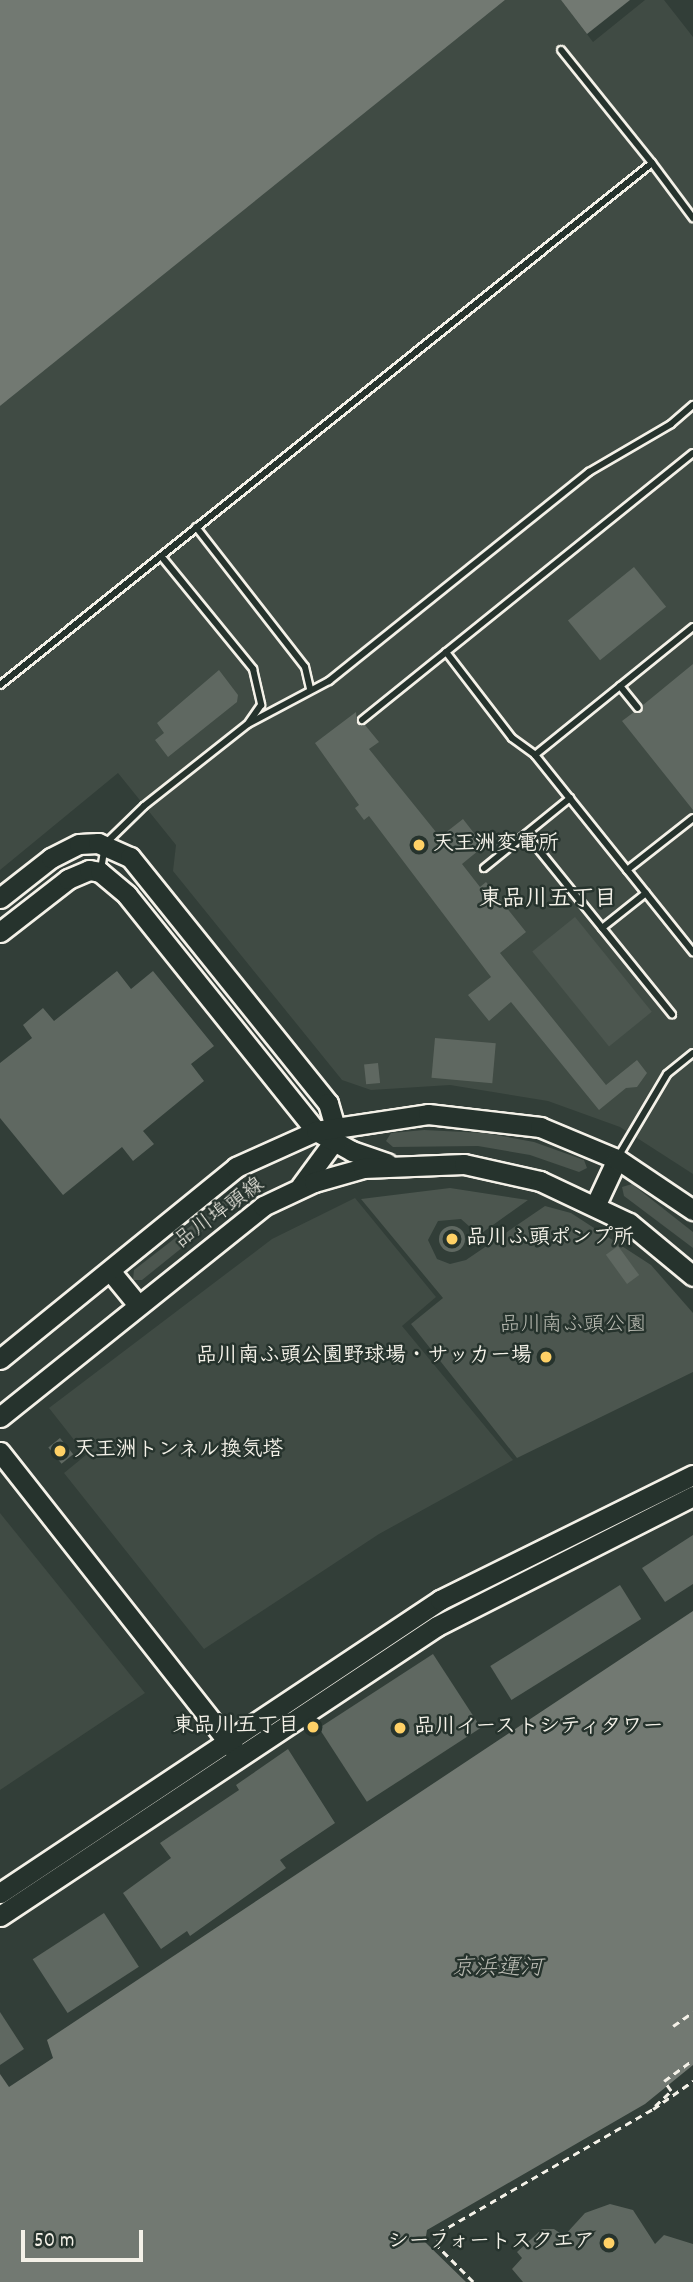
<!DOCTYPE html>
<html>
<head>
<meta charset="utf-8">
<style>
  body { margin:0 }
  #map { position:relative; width:693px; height:2282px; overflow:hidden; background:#323e38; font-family:Dekko,"Klee One",sans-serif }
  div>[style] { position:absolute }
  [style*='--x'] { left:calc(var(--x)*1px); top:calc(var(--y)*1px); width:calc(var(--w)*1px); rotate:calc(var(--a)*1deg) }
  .built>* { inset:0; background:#404b44 }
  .green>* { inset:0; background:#4c564f; transform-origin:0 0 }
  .water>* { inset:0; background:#727972 }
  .building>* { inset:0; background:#5f6861; transform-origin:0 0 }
  .round { border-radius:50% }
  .path>* { height:2.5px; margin-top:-1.25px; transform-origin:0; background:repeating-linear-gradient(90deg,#f4f1e8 0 7px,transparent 0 12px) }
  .roads { filter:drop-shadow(2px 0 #f4f1e8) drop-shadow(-2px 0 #f4f1e8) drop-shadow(0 2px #f4f1e8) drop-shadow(0 -2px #f4f1e8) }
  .lane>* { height:6px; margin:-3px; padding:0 3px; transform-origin:3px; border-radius:3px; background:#26332d }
  .secondary>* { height:19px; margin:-9.5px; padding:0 9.5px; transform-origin:9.5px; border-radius:9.5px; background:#26332d }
  .dots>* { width:19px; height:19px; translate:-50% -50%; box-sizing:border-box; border:4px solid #26332d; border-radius:50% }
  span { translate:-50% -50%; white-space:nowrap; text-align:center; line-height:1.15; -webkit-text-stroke:5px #26332d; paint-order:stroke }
  .poi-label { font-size:21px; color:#f4f1e8; font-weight:700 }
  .left { translate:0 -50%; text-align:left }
  .right { translate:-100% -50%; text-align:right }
  .street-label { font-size:21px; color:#f4f1e8 }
  .park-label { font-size:21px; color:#b9bbb2 }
  .neighbourhood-label { font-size:23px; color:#f4f1e8; font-weight:700 }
  .water-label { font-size:23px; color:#babbb3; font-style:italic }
  .scale { position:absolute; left:21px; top:2230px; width:122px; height:32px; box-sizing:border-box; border:4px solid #f4f1e8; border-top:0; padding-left:9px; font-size:21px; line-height:24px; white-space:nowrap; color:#f4f1e8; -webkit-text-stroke:5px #26332d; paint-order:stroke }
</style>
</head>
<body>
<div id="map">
  <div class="built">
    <i style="clip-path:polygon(505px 0,561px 0,593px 42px,645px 0,664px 0,693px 37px,693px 1174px,620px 1127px,548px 1101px,450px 1085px,371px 1090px,342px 1080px,173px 871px,176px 845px,118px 773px,0 870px,0 406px)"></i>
    <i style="clip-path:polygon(355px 1198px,436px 1297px,402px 1326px,513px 1460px,379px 1534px,204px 1649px,64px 1473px,86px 1455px,49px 1408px,272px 1239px)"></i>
    <i style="clip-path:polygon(0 1513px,145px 1693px,0 1790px)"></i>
  </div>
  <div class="green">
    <i style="left:575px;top:917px;width:122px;height:55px;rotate:51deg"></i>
    <i style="clip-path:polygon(424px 1130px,485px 1133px,534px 1142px,584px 1160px,587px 1168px,579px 1172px,530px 1155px,478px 1146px,393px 1147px,386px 1141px,391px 1133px)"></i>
    <i style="clip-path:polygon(632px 1184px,693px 1232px,693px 1248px,624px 1196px,622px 1187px)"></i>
    <i style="clip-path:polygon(241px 1187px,245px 1197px,142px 1280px,133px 1280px,134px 1270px)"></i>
    <i style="clip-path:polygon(450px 1188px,528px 1200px,479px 1235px,461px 1219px,438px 1221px,428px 1240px,437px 1259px,450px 1264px,466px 1260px,545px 1206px,571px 1213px,651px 1265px,693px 1313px,693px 1372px,517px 1458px,411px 1324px,443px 1298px,361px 1199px)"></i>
  </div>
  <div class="water">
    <i style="clip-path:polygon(0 0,505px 0,0 406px)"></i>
    <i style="clip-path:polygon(561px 0,630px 0,587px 34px)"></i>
    <i style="clip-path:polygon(693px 1611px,693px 2065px,645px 2104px,427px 2230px,425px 2242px,466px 2282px,0 2282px,0 2074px,9px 2087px,53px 2058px,47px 2040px)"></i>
  </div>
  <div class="building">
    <i style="left:634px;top:567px;width:51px;height:85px;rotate:51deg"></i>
    <i style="clip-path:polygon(693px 664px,693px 810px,622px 721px,634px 712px,641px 713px,643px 705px)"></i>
    <i style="clip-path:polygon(219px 670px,238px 695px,237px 702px,168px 757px,155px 740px,164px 733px,157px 723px)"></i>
    <i style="clip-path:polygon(356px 712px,357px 723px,365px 725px,379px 742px,369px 749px,440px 837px,463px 819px,484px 846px,462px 864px,480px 887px,486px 882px,526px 932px,500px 953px,606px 1085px,637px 1060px,647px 1073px,637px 1087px,626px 1088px,599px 1110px,511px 1002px,489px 1021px,468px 995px,491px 977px,369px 816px,364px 820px,355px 808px,359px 805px,315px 743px)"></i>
    <i style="clip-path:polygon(117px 971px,131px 989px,153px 971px,214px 1046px,191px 1064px,204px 1081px,143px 1131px,154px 1144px,133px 1161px,122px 1147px,63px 1195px,0 1118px,0 1063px,32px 1038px,23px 1025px,43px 1008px,54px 1021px)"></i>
    <i style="left:435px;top:1038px;width:61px;height:40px;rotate:5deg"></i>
    <i style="left:378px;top:1063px;width:20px;height:14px;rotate:84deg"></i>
    <i class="round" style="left:439px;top:1226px;width:26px;height:26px"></i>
    <i style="left:618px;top:1246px;width:36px;height:15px;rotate:54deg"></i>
    <i style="left:60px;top:1438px;width:21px;height:15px;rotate:51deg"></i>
    <i style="clip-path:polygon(693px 1535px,693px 1584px,665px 1602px,642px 1568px)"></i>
    <i style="left:620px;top:1585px;width:40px;height:153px;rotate:58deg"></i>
    <i style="left:433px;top:1654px;width:88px;height:136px;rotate:57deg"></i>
    <i style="clip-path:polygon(288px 1749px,335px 1823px,280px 1860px,286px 1868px,190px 1936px,187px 1931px,161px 1949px,123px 1893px,171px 1858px,160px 1843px,239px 1790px,236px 1785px)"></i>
    <i style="left:104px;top:1913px;width:64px;height:85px;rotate:57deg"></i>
    <i style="clip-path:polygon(0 2012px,24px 2049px,0 2065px)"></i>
    <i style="clip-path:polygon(610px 2204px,633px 2210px,655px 2244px,664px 2235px,693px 2244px,693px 2282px,523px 2282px,512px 2269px,522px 2258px,517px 2252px,542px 2229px,554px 2229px,564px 2236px,585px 2213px)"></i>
  </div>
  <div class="path">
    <i style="--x:673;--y:2026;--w:24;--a:-35"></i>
    <i style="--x:655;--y:2106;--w:22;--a:-43"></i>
    <i style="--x:671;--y:2091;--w:12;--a:-125"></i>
    <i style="--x:664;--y:2081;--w:36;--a:-36"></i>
    <i style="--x:473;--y:2282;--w:49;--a:-135"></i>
    <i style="--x:438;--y:2247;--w:14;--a:-90"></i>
    <i style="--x:438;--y:2233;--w:248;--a:-30"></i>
    <i style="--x:653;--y:2109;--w:49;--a:-35"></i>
  </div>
  <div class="roads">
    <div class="lane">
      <i style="--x:652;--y:163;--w:69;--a:53.3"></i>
      <i style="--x:196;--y:527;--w:177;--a:52.1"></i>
      <i style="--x:305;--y:667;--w:22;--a:77"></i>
      <i style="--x:161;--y:556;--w:146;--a:50.8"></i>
      <i style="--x:253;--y:669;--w:37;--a:77"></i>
      <i style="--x:261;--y:705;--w:21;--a:125"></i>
      <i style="--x:446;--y:652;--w:108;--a:52.5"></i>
      <i style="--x:512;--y:738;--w:29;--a:36"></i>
      <i style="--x:535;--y:755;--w:253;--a:51.3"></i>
      <i style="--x:0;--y:685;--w:835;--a:-38.68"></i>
      <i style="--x:652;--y:163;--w:145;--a:-128.8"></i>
      <i style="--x:620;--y:686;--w:28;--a:51"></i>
      <i style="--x:362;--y:720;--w:425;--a:-38.9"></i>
      <i style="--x:535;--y:755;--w:203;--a:-39"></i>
      <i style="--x:526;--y:834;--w:232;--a:51"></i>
      <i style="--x:484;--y:868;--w:111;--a:-39.1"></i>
      <i style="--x:101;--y:870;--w:26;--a:-81"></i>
      <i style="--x:105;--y:844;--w:54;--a:-44.3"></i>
      <i style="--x:144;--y:806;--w:132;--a:-38.3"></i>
      <i style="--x:248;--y:724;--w:92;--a:-28"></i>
      <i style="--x:329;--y:681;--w:334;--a:-38.8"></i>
      <i style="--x:589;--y:472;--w:95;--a:-30.3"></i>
      <i style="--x:671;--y:424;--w:29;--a:-41"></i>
      <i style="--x:627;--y:870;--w:84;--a:-38.2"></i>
      <i style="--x:602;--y:928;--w:56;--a:-38.5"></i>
      <i style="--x:618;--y:1157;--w:96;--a:-59.4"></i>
      <i style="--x:667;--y:1074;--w:33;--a:-39"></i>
    </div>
    <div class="secondary">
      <i style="--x:0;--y:898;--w:65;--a:-38.1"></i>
      <i style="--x:51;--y:858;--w:31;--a:-27"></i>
      <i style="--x:79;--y:844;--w:19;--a:-3"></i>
      <i style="--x:98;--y:843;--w:35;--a:24"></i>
      <i style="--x:130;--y:857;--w:316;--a:51.2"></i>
      <i style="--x:328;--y:1103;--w:26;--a:74"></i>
      <i style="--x:335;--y:1128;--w:17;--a:103"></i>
      <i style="--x:331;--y:1145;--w:51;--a:126.2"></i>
      <i style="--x:0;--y:932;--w:86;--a:-37.9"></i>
      <i style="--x:68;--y:879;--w:23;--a:-23"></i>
      <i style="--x:89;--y:870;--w:11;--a:10"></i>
      <i style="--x:100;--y:872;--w:35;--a:40"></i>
      <i style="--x:127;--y:895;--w:302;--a:51.3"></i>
      <i style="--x:316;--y:1131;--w:41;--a:29.1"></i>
      <i style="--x:352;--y:1151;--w:37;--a:19"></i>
      <i style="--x:596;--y:1204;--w:50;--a:-65"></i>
      <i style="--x:111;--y:1272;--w:43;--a:50.7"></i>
      <i style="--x:0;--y:1359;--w:304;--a:-39.1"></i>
      <i style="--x:236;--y:1167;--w:88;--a:-24.2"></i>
      <i style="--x:316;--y:1131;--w:113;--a:-8.6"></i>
      <i style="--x:428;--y:1114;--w:113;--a:6.6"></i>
      <i style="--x:540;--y:1127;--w:83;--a:22.6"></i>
      <i style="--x:617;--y:1159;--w:92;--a:33.9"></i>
      <i style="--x:0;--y:1417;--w:337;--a:-38.7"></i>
      <i style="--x:263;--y:1206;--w:56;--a:-25.2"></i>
      <i style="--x:314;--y:1182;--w:51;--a:-15.9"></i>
      <i style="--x:363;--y:1168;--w:101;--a:-2.3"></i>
      <i style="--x:464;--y:1164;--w:78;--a:12.6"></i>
      <i style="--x:540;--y:1181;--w:98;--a:25.3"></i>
      <i style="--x:629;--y:1223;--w:83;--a:39.6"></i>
      <i style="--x:0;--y:1452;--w:380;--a:51.8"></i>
      <i style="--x:0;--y:1893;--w:529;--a:-33.66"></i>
      <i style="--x:440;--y:1600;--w:282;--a:-26.3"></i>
      <i style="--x:0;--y:1916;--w:524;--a:-33.57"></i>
      <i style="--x:437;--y:1626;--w:287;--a:-26.9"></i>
    </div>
  </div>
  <div class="dots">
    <i style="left:419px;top:845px;background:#ffd166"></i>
    <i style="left:452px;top:1239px;background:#ffd166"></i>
    <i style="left:546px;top:1357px;background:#ffd166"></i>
    <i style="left:60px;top:1451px;background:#ffd166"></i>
    <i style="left:313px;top:1727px;background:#ffd166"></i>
    <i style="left:400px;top:1728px;background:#ffd166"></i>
    <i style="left:609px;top:2243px;background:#ffd166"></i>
  </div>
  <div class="poi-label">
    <span class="left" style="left:433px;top:845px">天王洲変電所</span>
    <span class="left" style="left:466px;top:1239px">品川ふ頭ポンプ所</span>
    <span class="right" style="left:532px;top:1357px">品川南ふ頭公園野球場・サッカー場</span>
    <span class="left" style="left:74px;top:1451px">天王洲トンネル換気塔</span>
    <span class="right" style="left:299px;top:1727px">東品川五丁目</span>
    <span class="left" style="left:414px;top:1728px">品川イーストシティタワー</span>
    <span class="right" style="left:595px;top:2243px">シーフォートスクエア</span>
  </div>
  <div class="street-label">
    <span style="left:220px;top:1214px;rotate:-36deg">品川埠頭線</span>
  </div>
  <div class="park-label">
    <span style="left:573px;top:1326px">品川南ふ頭公園</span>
  </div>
  <div class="neighbourhood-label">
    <span style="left:548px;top:901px">東品川五丁目</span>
  </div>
  <div class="water-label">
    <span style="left:497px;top:1970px">京浜運河</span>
  </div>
  <div class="scale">50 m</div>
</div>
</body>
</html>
